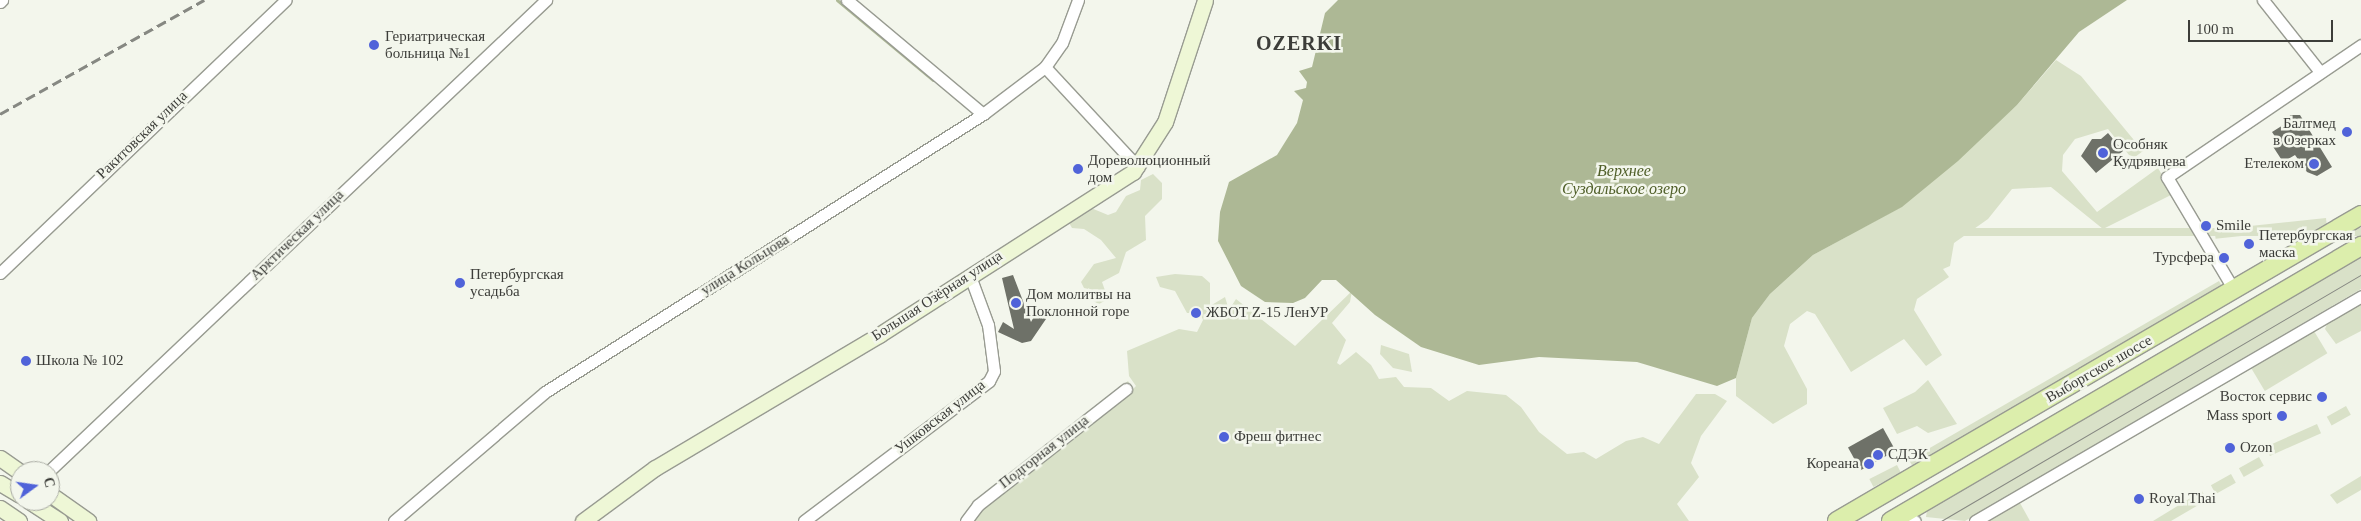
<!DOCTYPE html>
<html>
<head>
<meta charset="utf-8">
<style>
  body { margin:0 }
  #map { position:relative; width:2361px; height:521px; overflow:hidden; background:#f3f6ec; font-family:Georgia,serif }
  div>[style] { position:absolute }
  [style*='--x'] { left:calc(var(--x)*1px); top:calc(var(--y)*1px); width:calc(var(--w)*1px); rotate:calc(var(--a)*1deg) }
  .green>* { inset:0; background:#d9e1c8; transform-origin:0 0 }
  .water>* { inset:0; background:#adb895 }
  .stream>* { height:3px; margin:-1.5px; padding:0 1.5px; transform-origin:1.5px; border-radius:1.5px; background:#adb895 }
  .building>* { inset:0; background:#6e7168; transform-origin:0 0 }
  .roads { filter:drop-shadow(1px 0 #989b91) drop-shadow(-1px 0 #989b91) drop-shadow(0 1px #989b91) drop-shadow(0 -1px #989b91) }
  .street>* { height:11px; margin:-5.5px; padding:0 5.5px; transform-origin:5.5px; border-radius:5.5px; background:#fff }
  .secondary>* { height:15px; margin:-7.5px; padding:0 7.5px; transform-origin:7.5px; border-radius:7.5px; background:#eef7d6 }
  .primary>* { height:18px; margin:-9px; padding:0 9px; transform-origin:9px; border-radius:9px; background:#dceeac }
  .tram>* { height:1px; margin:-0.5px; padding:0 0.5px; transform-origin:0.5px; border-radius:0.5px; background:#868882 }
  .rail>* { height:3px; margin-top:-1.5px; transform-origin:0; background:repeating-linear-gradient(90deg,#868882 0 10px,transparent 0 15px) }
  .dots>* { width:14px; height:14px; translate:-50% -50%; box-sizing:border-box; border:2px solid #f3f6ec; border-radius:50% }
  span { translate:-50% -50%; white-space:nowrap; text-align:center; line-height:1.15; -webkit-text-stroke:5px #f3f6ec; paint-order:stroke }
  .poi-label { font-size:15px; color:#3c3d39 }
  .left { translate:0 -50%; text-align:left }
  .right { translate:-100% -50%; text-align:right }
  .street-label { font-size:15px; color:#3c3d39 }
  .water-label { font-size:16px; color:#4f5e28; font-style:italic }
  .district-label { font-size:20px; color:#3c3d39; font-weight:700; letter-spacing:1px }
  .north { position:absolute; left:10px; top:461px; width:50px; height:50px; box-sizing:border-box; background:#f3f6ec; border:1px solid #aaaca4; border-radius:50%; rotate:76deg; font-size:14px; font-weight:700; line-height:20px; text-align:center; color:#3c3d39 }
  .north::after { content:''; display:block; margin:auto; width:18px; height:22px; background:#5063d9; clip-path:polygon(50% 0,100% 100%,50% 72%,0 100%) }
  .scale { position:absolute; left:2188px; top:20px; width:145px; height:22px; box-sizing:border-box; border:2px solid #3c3d39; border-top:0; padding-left:6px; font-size:15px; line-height:18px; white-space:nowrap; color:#3c3d39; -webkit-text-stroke:4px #f3f6ec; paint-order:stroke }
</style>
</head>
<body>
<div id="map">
  <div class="green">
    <i style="clip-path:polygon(2056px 60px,2081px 76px,2143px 151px,2135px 157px,2129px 155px,2108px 129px,2075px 139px,2063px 155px,2062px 171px,2097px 212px,2158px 168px,2173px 194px,2103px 229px,2051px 187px,2012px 189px,1988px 219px,1954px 243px,1950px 266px,1943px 269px,1949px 277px,1917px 299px,1914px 310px,1942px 355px,1926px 366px,1904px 339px,1851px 372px,1815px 314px,1807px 311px,1790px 324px,1784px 346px,1807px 389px,1807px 404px,1773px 424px,1736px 396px,1736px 378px,1752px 318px,1770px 294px,1813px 255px,1901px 207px,1918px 193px,2017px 105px)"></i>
    <i style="clip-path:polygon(1153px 174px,1162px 183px,1162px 199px,1145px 216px,1146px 240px,1126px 252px,1119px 273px,1102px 282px,1108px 299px,1099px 304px,1093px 301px,1093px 290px,1084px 288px,1081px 282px,1094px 264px,1116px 258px,1101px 240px,1084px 229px,1072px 228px,1068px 221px,1091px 208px,1108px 215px,1116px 212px,1126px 196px,1140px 190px,1141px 180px)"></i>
    <i style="left:2326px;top:218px;width:9px;height:112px;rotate:84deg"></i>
    <i style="left:2361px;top:228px;width:8px;height:582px;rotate:90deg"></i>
    <i style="clip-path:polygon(2361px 257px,2361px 289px,1965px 521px,1926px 517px,1927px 510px)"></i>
    <i style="clip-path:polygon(1175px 274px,1202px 276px,1210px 283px,1210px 306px,1225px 297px,1229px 310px,1236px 299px,1295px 346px,1352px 291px,1350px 302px,1332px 323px,1346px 340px,1337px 363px,1340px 365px,1356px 352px,1371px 365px,1379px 379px,1396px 377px,1404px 387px,1431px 388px,1449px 401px,1467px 391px,1506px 395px,1521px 407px,1539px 432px,1567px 454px,1584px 452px,1596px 459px,1626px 441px,1643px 437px,1659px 444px,1696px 394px,1715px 394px,1727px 401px,1701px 436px,1691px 463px,1699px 477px,1677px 504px,1689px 521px,960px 521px,985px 493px,1128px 381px,1133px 389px,1136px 386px,1129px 376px,1127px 351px,1179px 329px,1197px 332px,1203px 320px,1200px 313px,1187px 313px,1175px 291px,1160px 287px,1156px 277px)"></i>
    <i style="left:2219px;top:281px;width:8px;height:358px;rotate:60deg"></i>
    <i style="clip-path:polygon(2361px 304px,2361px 331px,2336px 344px,2325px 329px,2327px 324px)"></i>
    <i style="left:2314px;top:331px;width:26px;height:73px;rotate:59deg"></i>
    <i style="clip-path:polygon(1381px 345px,1409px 354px,1412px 372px,1393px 368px,1380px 354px)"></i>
    <i style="clip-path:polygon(1928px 380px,1957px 424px,1928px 433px,1917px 426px,1897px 434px,1883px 408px,1915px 392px)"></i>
    <i style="left:2346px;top:406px;width:10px;height:22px;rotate:61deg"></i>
    <i style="left:2317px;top:424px;width:10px;height:56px;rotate:66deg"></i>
    <i style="left:2259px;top:457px;width:10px;height:23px;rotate:61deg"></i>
    <i style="left:1897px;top:465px;width:9px;height:31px;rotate:63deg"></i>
    <i style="left:2231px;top:474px;width:10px;height:23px;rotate:61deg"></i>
    <i style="clip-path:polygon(2361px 476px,2361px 490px,2337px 504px,2330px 495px)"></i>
    <i style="clip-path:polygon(2202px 491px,2207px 500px,2171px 521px,2153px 521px)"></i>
    <i style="clip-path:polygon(2020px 503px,2030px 521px,1988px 521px)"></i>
  </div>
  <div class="water">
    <i style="clip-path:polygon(1338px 0,2127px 0,2079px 32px,2017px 105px,1958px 161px,1902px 207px,1813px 255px,1770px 294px,1752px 318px,1736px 378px,1717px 386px,1637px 362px,1539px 357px,1479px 365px,1421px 347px,1375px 315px,1336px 280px,1322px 280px,1305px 298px,1293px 303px,1265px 302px,1241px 286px,1218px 241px,1220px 212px,1229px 182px,1277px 155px,1297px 123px,1303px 100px,1294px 91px,1306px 88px,1307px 82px,1299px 71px,1312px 67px,1325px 13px)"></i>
  </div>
  <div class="stream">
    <i style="--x:837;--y:0;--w:125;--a:39.8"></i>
  </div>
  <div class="building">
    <i style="clip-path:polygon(2290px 115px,2300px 115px,2332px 167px,2317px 176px,2307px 172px,2295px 155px,2283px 162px,2272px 145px,2278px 141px,2272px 132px,2288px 122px)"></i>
    <i style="clip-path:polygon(2108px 133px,2123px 151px,2096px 173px,2081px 156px,2092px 139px,2101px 139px)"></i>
    <i style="clip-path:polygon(1013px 275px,1031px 322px,1036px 313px,1046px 319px,1031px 341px,1022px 343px,998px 332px,1003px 322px,1014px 329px,1002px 278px)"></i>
    <i style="left:1883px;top:428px;width:26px;height:40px;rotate:61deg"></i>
  </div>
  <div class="roads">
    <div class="street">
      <i style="--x:847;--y:0;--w:177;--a:40"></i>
      <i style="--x:2263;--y:0;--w:92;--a:51.6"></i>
      <i style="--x:0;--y:2;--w:3;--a:-45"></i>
      <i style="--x:1045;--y:67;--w:137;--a:47.1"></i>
      <i style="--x:0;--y:273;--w:395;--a:-43.7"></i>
      <i style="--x:2234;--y:290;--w:131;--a:-120.7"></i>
      <i style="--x:2167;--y:177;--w:235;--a:-34.2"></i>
      <i style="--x:49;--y:471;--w:685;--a:-43.46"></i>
      <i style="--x:1898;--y:517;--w:17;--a:13"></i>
      <i style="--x:394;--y:521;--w:199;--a:-40.5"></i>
      <i style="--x:545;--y:392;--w:519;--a:-32.4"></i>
      <i style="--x:983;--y:114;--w:78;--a:-37.2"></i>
      <i style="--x:1045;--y:67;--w:29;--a:-55"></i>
      <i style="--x:1062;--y:43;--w:46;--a:-69.6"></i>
      <i style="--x:804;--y:521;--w:232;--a:-37.1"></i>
      <i style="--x:989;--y:381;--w:11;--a:-63"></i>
      <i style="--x:994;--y:371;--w:46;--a:-97.4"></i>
      <i style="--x:988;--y:325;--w:52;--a:-110.2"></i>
      <i style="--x:966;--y:521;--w:20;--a:-53"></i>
      <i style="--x:978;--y:505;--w:188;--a:-38.1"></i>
      <i style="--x:1975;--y:521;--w:447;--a:-30.2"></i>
    </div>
    <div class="secondary">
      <i style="--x:0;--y:458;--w:24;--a:35"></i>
      <i style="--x:0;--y:483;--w:23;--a:31"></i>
      <i style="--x:50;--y:494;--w:47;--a:35.4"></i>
      <i style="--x:29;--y:501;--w:37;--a:33"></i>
      <i style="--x:0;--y:508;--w:23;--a:34"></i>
      <i style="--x:583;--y:521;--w:89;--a:-36.4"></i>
      <i style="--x:655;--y:468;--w:261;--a:-30.7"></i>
      <i style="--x:879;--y:335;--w:302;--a:-32.7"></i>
      <i style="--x:1133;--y:172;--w:59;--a:-57.4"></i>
      <i style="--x:1165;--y:122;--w:128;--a:-71.8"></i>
    </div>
    <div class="primary">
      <i style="--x:1837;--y:521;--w:607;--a:-30.28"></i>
      <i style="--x:1891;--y:521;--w:545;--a:-30.33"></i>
    </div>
  </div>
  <div class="tram">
    <i style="--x:1941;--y:521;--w:487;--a:-30.4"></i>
  </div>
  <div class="rail">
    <i style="--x:0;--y:114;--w:234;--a:-29.2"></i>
  </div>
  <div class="dots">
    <i style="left:374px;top:45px;background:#5063d9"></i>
    <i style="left:2347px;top:132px;background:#5063d9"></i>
    <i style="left:2103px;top:153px;background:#5063d9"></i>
    <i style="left:2314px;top:164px;background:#5063d9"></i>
    <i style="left:1078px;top:169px;background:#5063d9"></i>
    <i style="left:2206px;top:226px;background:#5063d9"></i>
    <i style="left:2249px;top:244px;background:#5063d9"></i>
    <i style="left:2224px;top:258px;background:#5063d9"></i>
    <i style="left:460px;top:283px;background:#5063d9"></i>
    <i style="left:1016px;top:303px;background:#5063d9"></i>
    <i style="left:1196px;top:313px;background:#5063d9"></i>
    <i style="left:26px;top:361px;background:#5063d9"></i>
    <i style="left:2322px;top:397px;background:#5063d9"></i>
    <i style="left:2282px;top:416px;background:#5063d9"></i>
    <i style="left:1224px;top:437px;background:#5063d9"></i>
    <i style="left:2230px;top:448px;background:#5063d9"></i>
    <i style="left:1878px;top:455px;background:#5063d9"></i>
    <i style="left:1869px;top:464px;background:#5063d9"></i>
    <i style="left:2139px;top:499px;background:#5063d9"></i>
  </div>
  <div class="poi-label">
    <span class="left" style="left:385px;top:45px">Гериатрическая<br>больница №1</span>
    <span class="right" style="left:2336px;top:132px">Балтмед<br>в Озерках</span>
    <span class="left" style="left:2113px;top:153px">Особняк<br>Кудрявцева</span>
    <span class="left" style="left:1088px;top:169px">Дореволюционный<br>дом</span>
    <span class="right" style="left:2304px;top:164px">Етелеком</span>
    <span class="left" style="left:2216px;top:226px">Smile</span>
    <span class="left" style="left:2259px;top:244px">Петербургская<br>маска</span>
    <span class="right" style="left:2214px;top:258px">Турсфера</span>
    <span class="left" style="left:470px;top:283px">Петербургская<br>усадьба</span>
    <span class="left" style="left:1026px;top:303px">Дом молитвы на<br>Поклонной горе</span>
    <span class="left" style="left:1206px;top:313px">ЖБОТ Z-15 ЛенУР</span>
    <span class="left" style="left:36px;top:361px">Школа № 102</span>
    <span class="right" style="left:2312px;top:397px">Восток сервис</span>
    <span class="right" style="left:2272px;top:416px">Mass sport</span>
    <span class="left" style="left:1234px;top:437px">Фреш фитнес</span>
    <span class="left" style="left:2240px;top:448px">Ozon</span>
    <span class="left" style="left:1888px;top:455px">СДЭК</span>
    <span class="right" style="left:1859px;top:464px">Кореана</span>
    <span class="left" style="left:2149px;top:499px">Royal Thai</span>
  </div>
  <div class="street-label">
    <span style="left:142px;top:135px;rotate:-44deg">Ракитовская улица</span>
    <span style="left:297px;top:235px;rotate:-44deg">Арктическая улица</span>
    <span style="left:745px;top:265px;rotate:-32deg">улица Кольцова</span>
    <span style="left:937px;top:296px;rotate:-33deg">Большая Озёрная улица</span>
    <span style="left:2099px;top:369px;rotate:-30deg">Выборгское шоссе</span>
    <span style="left:940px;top:417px;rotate:-38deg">Ушковская улица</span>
    <span style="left:1044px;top:452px;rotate:-38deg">Подгорная улица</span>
  </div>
  <div class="water-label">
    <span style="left:1624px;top:180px">Верхнее<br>Суздальское озеро</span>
  </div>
  <div class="district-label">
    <span style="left:1299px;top:43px">OZERKI</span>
  </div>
  <div class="north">С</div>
  <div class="scale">100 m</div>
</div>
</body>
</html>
